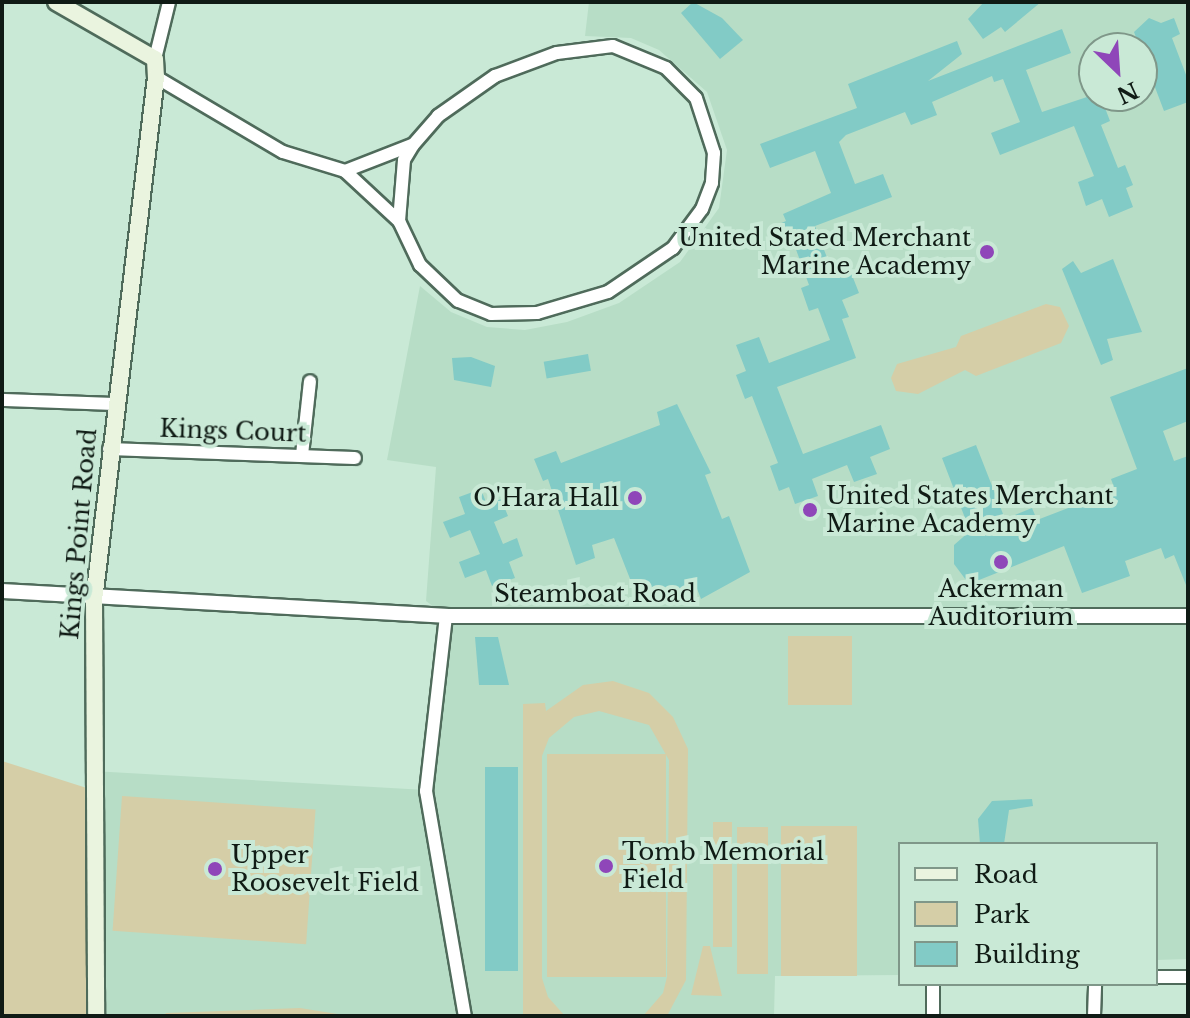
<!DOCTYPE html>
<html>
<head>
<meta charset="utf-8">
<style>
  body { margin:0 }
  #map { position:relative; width:1190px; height:1018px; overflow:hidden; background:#c9e9d6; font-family:"Libre Baskerville",serif }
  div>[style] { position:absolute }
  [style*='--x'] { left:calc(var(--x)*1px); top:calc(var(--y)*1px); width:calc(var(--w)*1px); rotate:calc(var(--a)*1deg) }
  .built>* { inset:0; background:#b7ddc6 }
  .green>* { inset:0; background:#d5cea7; transform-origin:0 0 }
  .building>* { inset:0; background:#82cbc6; transform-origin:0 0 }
  .roads { filter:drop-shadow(2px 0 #4f6b5b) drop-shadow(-2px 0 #4f6b5b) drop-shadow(0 2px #4f6b5b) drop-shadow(0 -2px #4f6b5b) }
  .minor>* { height:12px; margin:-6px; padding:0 6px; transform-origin:6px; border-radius:6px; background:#fff }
  .tertiary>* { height:14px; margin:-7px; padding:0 7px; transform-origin:7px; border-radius:7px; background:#fff }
  .secondary>* { height:16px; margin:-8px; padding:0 8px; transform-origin:8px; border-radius:8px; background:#eaf4df }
  .dots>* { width:22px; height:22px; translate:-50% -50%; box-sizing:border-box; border:4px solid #c9e9d6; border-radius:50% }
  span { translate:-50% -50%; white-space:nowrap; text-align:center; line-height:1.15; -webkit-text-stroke:8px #c9e9d6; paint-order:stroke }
  .poi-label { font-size:24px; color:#101b15 }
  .right { translate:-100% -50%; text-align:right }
  .left { translate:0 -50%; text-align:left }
  .street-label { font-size:24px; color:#101b15 }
  .frame { position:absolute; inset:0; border:4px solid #101b15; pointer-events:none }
  .legend { position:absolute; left:898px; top:842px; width:260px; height:144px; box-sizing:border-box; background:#c9e9d6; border:2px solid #7f9789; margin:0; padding:10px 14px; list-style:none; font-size:24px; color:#101b15 }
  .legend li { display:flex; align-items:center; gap:16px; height:40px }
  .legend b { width:40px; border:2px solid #7f9789 }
  .north { position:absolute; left:1078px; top:32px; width:80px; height:80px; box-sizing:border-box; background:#c9e9d6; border:2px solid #7f9789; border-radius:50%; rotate:155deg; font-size:22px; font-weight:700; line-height:32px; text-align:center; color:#101b15 }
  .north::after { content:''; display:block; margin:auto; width:28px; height:36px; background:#8f46b9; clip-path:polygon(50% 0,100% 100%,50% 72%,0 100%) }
</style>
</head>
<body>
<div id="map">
  <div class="built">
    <i style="clip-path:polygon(evenodd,589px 2px,1188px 2px,1188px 959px,1156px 960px,1156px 844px,900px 844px,900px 975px,775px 976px,774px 1016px,96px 1016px,92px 771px,426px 790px,446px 616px,426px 601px,436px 467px,387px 460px,420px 286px,451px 312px,487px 327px,525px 330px,567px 322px,619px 303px,680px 262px,719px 208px,727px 150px,707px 92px,659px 50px,631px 38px,585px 36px,589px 2px,1094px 48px,1142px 48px,1142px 96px,1094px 96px,1094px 48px)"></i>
  </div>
  <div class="green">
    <i style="clip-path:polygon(1046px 304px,1060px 307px,1069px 326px,1061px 343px,976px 376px,965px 370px,918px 394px,896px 391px,891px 378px,897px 364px,956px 347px,961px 336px)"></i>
    <i style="left:788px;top:636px;width:64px;height:69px"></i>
    <i style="clip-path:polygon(613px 681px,649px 693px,673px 717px,688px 749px,686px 980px,667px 1016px,643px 1016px,663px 993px,667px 977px,669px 760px,649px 725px,599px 711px,574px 717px,549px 738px,542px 756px,542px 978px,548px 997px,565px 1016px,523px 1016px,523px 704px,545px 703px,546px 711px,583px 685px)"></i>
    <i style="left:547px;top:754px;width:119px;height:223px"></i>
    <i style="clip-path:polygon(2px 761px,93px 790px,96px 1016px,2px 1016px)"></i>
    <i style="left:122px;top:796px;width:194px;height:135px;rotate:4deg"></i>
    <i style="left:713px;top:822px;width:19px;height:125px"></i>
    <i style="left:781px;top:826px;width:76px;height:150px"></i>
    <i style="left:737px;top:827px;width:31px;height:147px"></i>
    <i style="clip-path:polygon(703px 946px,710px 946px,722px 996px,691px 995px)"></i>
    <i style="clip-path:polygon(300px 1008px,350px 1016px,164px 1016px,166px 1013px)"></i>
  </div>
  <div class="building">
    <i style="clip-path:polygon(693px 2px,722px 18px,743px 40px,720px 59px,681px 13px)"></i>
    <i style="clip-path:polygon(984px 2px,1041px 2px,1005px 32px,1001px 27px,983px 39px,968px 19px)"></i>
    <i style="clip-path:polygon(1149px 18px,1161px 23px,1174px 18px,1180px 34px,1172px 38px,1188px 80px,1188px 102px,1164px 111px,1134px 32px)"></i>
    <i style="clip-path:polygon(1062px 29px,1071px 53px,1026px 70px,1042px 112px,1090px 96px,1093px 103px,1102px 100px,1110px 121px,1101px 125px,1118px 168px,1125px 165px,1133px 185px,1126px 188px,1133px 207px,1109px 217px,1102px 199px,1086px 206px,1078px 182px,1094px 176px,1074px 126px,1000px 155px,991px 133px,1020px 122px,1003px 79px,994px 82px,992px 76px,932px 102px,937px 115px,911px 125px,905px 112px,846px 135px,839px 142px,855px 184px,883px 174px,892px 197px,815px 226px,834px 276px,850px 270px,859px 293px,842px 300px,849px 317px,842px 319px,856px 358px,777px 387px,803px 454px,881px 425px,890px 449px,870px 457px,877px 474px,854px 482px,847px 465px,812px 479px,818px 496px,795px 504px,789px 487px,779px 491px,770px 466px,778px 463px,752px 396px,745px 399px,736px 375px,746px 371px,736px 345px,759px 337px,769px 363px,830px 340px,818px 308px,809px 311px,801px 288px,809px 285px,794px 244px,785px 247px,777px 225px,786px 221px,783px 214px,831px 193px,815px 151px,770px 168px,760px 144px,857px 108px,848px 84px,957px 41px,962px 54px,928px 81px)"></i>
    <i style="clip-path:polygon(1113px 259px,1142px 332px,1107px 339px,1113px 360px,1101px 365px,1062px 269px,1073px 261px,1081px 273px)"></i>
    <i style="left:588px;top:354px;width:17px;height:45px;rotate:80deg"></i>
    <i style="clip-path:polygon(471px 357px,495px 366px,491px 387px,454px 380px,452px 358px)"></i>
    <i style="clip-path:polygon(1188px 368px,1188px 421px,1163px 431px,1174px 461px,1188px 456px,1188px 590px,1174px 555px,1165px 559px,1161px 548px,1125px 561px,1130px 576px,1082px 593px,1064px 546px,969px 584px,954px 564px,954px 545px,970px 531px,942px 458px,976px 445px,1005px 519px,1032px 508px,1037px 520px,1115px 490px,1111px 479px,1137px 469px,1110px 397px)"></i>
    <i style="clip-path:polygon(677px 404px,711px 473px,705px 475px,722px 519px,729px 516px,750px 572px,701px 599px,696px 586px,653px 602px,646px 584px,634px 589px,614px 538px,592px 545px,595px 558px,576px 565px,548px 479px,543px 481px,534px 459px,556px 451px,561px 463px,660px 425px,657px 412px)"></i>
    <i style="clip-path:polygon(481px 489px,487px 505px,501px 499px,508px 516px,494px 522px,503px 544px,517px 538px,523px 556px,509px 562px,515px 578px,492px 586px,486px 570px,465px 578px,459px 562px,480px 554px,470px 530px,450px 538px,443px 522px,465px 514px,459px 497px)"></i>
    <i style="clip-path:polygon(475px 637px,498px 637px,509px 685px,479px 685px)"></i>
    <i style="left:485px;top:767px;width:33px;height:204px"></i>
    <i style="clip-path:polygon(1032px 799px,1033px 806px,1009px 810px,1004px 844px,980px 844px,978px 819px,992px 801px)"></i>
  </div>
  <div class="roads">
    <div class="minor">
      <i style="--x:613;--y:46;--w:57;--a:22.5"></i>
      <i style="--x:666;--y:68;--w:42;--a:45"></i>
      <i style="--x:696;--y:98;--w:58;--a:71.9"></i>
      <i style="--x:714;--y:153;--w:30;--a:94"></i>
      <i style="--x:712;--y:183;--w:28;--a:111"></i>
      <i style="--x:702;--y:209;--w:49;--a:126.6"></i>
      <i style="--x:673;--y:248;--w:78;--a:145.9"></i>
      <i style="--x:608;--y:292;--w:74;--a:163.5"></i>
      <i style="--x:537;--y:313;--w:46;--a:178.8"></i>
      <i style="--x:491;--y:314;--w:35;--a:-158"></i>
      <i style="--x:458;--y:301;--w:52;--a:-136.5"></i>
      <i style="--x:420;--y:265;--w:49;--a:-115.5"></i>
      <i style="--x:399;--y:221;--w:61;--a:-85.3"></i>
      <i style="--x:404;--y:160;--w:17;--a:-59"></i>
      <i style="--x:413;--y:145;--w:38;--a:-49"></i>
      <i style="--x:438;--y:116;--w:70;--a:-35.1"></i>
      <i style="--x:495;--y:76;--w:66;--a:-20.4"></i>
      <i style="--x:557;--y:53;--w:56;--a:-7.1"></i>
      <i style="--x:155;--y:59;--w:59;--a:-76.2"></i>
      <i style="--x:156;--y:77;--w:147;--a:30.6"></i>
      <i style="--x:283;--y:152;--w:65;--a:17"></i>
      <i style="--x:345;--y:171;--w:74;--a:42.8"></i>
      <i style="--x:345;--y:171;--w:72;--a:-21.2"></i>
      <i style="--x:2;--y:400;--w:113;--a:2"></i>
      <i style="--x:109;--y:449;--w:246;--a:2.1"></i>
      <i style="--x:302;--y:455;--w:74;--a:-83.8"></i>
      <i style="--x:446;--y:616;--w:176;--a:96.5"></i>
      <i style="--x:426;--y:791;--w:228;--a:80.2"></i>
      <i style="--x:1156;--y:977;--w:32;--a:0"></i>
      <i style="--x:933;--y:1016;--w:32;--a:-90"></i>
      <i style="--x:1094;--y:1016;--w:32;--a:-88"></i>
    </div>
    <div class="tertiary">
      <i style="--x:2;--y:591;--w:445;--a:3.2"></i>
      <i style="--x:446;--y:616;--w:742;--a:0"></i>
    </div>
    <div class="secondary">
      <i style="--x:56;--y:2;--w:114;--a:29.9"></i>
      <i style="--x:155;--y:59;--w:18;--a:87"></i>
      <i style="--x:156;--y:77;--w:527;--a:96.76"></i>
      <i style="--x:94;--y:600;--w:416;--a:89.7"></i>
    </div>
  </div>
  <div class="dots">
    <i style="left:987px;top:252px;background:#8f46b9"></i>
    <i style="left:635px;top:498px;background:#8f46b9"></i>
    <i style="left:810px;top:510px;background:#8f46b9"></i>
    <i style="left:1001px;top:562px;background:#8f46b9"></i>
    <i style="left:606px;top:866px;background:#8f46b9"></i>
    <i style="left:215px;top:869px;background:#8f46b9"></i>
  </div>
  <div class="poi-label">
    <span class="right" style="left:971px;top:252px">United Stated Merchant<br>Marine Academy</span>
    <span class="left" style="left:826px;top:510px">United States Merchant<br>Marine Academy</span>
    <span class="right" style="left:619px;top:498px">O'Hara Hall</span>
    <span style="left:1001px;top:603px">Ackerman<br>Auditorium</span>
    <span class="left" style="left:622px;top:866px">Tomb Memorial<br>Field</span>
    <span class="left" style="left:231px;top:869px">Upper<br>Roosevelt Field</span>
  </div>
  <div class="street-label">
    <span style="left:233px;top:431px;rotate:2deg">Kings Court</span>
    <span style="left:79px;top:534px;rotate:-85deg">Kings Point Road</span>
    <span style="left:595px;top:594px">Steamboat Road</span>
  </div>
  <div class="frame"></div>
  <ul class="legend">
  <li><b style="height:10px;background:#eaf4df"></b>Road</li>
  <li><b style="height:22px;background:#d5cea7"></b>Park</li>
  <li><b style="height:22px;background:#82cbc6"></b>Building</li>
  </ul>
  <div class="north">N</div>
</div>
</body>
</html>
